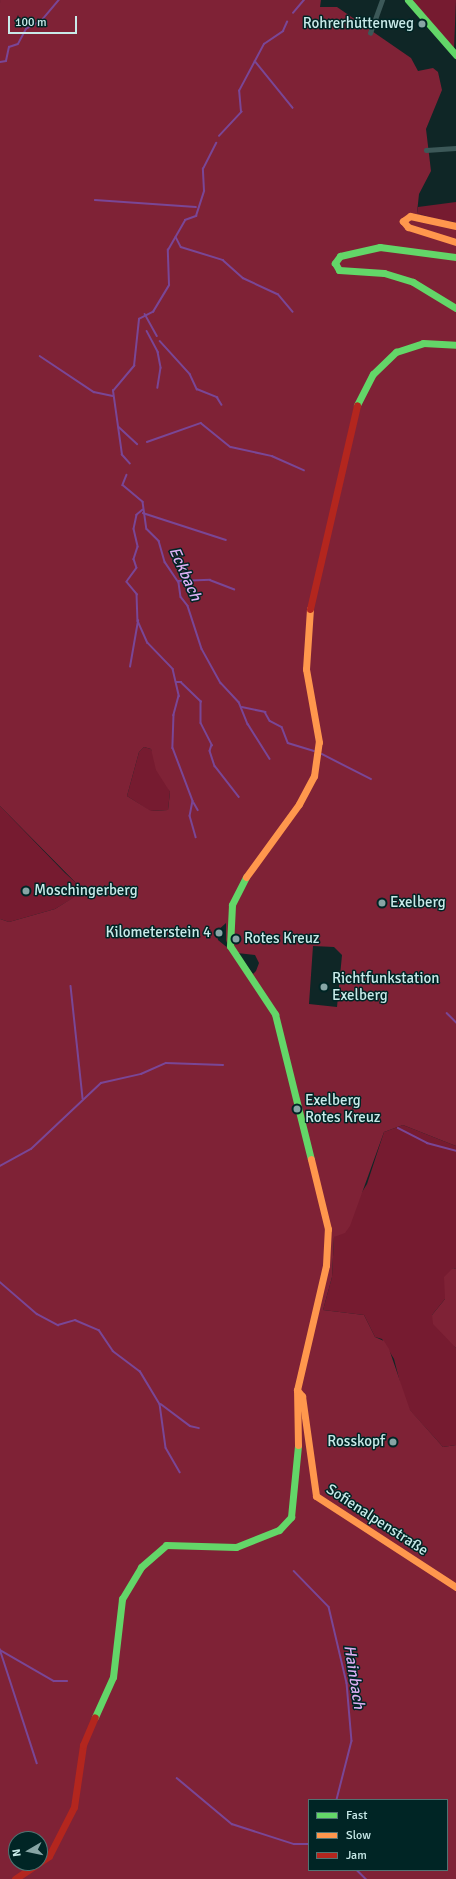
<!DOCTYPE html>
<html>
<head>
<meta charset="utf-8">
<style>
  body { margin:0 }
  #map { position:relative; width:456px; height:1879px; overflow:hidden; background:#0f2626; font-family:Signika,sans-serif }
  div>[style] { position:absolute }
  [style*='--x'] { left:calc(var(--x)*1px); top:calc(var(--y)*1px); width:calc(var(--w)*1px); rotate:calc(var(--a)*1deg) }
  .green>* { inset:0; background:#761b30 }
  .forest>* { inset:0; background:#7f2236 }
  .stream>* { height:1.5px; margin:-0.75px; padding:0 0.75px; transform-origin:0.75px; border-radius:0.75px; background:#7a4696 }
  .street>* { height:4.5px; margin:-2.25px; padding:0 2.25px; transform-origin:2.25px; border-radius:2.25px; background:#3c5858 }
  .fast>* { height:7px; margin:-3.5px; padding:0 3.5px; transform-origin:3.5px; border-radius:3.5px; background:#63d668 }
  .slow>* { height:7px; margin:-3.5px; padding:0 3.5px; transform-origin:3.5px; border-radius:3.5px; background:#ff974d }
  .jam>* { height:7px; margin:-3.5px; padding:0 3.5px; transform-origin:3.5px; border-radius:3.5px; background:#b3261e }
  .dots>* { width:11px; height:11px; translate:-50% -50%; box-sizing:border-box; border:2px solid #002525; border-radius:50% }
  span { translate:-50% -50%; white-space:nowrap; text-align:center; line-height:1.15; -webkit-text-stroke:3px #002525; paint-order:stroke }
  .poi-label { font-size:15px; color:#c8eae9 }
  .right { translate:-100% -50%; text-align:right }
  .left { translate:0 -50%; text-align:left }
  .street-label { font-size:15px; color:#c8eae9 }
  .water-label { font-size:16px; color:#dcaff3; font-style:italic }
  .legend { position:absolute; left:308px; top:1799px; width:140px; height:72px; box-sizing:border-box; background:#002525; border:1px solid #507473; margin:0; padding:5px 7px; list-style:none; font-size:12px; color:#c8eae9 }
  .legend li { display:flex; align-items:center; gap:8px; height:20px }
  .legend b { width:20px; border:1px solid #507473 }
  .north { position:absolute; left:8px; top:1831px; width:40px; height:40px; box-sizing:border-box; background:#002525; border:1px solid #507473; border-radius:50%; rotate:261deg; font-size:11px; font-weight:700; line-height:16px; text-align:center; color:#c8eae9 }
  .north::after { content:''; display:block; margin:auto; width:14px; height:18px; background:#87a5a5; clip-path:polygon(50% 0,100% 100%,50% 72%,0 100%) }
  .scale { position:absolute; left:8px; top:16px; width:69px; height:18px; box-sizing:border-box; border:2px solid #c8eae9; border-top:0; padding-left:5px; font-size:12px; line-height:14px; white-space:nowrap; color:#c8eae9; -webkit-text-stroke:3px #002525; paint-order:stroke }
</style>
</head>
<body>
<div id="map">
  <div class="green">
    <i style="clip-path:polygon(411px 0,456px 0,454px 49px)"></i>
    <i style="clip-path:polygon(456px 202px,456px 221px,444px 222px,417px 213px,418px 207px)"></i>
    <i style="clip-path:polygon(144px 747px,151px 749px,170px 792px,168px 810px,150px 811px,127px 796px,139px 752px)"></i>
    <i style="clip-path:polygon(0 806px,65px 873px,85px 891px,55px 909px,9px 922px,0 919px)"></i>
    <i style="clip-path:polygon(403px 1125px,456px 1146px,456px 1269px,453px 1268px,447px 1284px,445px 1299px,432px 1315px,456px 1348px,456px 1445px,443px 1447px,406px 1406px,394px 1359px,382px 1339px,375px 1337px,364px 1315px,323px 1310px,332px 1277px,334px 1237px,367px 1184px,384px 1132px)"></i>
  </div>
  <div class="forest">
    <i style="clip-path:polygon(evenodd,0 0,321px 0,320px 7px,337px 7px,411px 58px,418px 71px,433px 68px,438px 72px,442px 90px,426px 129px,431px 171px,419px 194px,417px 213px,444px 222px,456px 221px,456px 1146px,403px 1125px,384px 1132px,350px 1226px,345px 1233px,334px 1237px,332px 1277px,323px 1310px,364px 1315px,375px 1337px,384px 1341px,389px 1349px,410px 1410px,443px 1447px,456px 1445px,456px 1879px,0 1879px,0 919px,9px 922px,55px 909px,84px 891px,0 806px,0 0,144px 747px,151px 749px,156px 770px,170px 792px,168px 810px,151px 811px,127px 796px,139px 752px,144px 747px,0 0,226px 923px,226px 940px,229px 949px,218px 940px,217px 931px,226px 923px,0 0,313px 946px,334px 947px,342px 955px,337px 1007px,309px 1004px,313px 946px,0 0,237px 953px,255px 955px,259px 963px,256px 971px,253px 974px,237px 953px,0 0,309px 1800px,447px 1800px,447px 1870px,309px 1870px,309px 1800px,0 0,16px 1839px,40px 1839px,40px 1863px,16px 1863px,16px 1839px)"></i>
    <i style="clip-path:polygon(453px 1268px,456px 1269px,456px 1348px,433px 1324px,432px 1315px,445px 1299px,444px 1277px)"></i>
  </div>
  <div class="stream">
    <i style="--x:293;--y:13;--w:17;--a:-50"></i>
    <i style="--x:255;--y:61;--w:60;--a:51"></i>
    <i style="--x:0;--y:62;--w:6;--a:-9"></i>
    <i style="--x:6;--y:61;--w:14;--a:-78"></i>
    <i style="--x:9;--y:47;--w:9;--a:-18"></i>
    <i style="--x:18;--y:44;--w:17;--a:-62"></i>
    <i style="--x:26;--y:29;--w:18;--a:-29"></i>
    <i style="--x:42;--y:20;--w:26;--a:-50"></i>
    <i style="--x:219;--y:136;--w:33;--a:-47"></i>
    <i style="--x:241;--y:112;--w:21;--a:-95"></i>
    <i style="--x:239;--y:91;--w:53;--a:-62"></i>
    <i style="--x:264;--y:44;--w:23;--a:-34"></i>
    <i style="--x:283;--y:31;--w:10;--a:-66"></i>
    <i style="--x:95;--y:200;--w:101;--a:4"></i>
    <i style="--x:176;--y:237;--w:11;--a:63"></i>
    <i style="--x:181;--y:247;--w:44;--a:17.2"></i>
    <i style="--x:223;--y:260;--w:27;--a:42"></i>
    <i style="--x:243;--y:278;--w:38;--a:25"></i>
    <i style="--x:278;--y:294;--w:23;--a:50"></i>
    <i style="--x:145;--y:314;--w:25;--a:61"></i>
    <i style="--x:147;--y:331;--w:24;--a:62"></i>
    <i style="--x:158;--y:352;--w:16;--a:79"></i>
    <i style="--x:161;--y:368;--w:20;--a:99"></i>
    <i style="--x:160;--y:341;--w:45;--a:47.7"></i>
    <i style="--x:190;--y:374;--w:17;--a:65"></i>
    <i style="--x:197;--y:389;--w:22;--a:22"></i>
    <i style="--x:217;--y:397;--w:9;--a:58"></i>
    <i style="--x:40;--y:356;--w:65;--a:33.7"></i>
    <i style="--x:94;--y:392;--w:19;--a:12"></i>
    <i style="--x:119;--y:427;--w:25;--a:43"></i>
    <i style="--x:147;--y:442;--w:57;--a:-19.4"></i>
    <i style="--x:201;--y:423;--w:38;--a:39"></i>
    <i style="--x:231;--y:447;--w:42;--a:12.4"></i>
    <i style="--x:272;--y:456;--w:35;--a:24"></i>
    <i style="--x:130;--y:464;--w:12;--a:-132"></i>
    <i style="--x:122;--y:455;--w:65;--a:-98"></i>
    <i style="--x:113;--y:391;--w:33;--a:-50"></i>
    <i style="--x:134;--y:366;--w:47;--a:-83.9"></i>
    <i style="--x:139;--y:319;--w:16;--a:-27"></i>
    <i style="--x:153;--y:312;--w:31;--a:-59"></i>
    <i style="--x:169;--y:285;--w:35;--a:-92"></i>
    <i style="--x:168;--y:250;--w:34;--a:-60"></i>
    <i style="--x:185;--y:220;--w:12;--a:-20"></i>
    <i style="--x:196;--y:216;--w:26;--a:-72"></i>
    <i style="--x:204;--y:191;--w:22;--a:-93"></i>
    <i style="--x:203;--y:169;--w:29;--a:-63"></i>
    <i style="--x:127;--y:475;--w:11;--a:112"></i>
    <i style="--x:123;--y:485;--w:26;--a:40"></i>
    <i style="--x:143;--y:502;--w:27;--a:82"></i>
    <i style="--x:147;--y:529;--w:17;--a:45"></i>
    <i style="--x:159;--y:541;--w:22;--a:74"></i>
    <i style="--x:165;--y:562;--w:25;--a:56"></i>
    <i style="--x:179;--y:583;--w:14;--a:82"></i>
    <i style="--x:181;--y:597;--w:11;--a:52"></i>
    <i style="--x:188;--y:606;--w:45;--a:72"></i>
    <i style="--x:202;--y:649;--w:39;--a:61"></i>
    <i style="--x:221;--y:683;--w:26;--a:47"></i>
    <i style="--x:239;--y:702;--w:24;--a:68"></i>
    <i style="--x:248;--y:724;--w:41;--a:57.8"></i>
    <i style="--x:143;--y:510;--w:8;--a:140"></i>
    <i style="--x:137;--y:515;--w:14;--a:102"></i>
    <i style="--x:134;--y:529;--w:18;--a:77"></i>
    <i style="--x:138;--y:547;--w:13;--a:108"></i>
    <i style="--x:134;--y:559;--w:9;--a:72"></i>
    <i style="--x:137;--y:568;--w:17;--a:126"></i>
    <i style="--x:127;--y:582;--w:16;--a:50"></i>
    <i style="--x:137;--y:594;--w:27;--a:88"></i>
    <i style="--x:138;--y:621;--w:24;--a:66"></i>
    <i style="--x:148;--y:643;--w:36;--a:46"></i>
    <i style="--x:173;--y:669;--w:28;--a:77"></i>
    <i style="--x:179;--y:696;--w:20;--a:105"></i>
    <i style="--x:174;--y:715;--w:33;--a:92"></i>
    <i style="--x:173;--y:748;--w:57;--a:69.3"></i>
    <i style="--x:193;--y:801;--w:15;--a:101"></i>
    <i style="--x:190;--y:816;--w:22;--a:74"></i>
    <i style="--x:143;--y:513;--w:87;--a:18"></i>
    <i style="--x:178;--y:581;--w:32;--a:-2"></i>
    <i style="--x:210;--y:580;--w:26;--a:21"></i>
    <i style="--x:130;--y:667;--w:47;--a:-80.1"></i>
    <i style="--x:176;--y:682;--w:5;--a:0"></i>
    <i style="--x:181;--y:682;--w:28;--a:44"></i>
    <i style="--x:201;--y:701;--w:22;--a:90"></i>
    <i style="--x:201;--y:723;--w:25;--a:63"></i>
    <i style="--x:212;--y:745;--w:6;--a:108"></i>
    <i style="--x:210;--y:751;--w:16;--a:72"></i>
    <i style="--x:215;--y:766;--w:39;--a:52"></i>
    <i style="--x:242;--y:707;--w:24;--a:12"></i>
    <i style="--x:265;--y:712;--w:10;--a:61"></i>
    <i style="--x:270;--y:721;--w:13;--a:27"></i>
    <i style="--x:282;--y:727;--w:17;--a:69"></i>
    <i style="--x:288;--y:743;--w:27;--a:17"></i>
    <i style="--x:322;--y:754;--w:55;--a:27"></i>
    <i style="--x:194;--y:803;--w:8;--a:60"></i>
    <i style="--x:71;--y:986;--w:113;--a:83.9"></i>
    <i style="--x:447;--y:1013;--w:13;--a:45"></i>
    <i style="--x:398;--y:1128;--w:33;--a:27"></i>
    <i style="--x:427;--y:1143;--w:30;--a:15"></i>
    <i style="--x:0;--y:1166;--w:35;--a:-29"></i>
    <i style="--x:31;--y:1149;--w:96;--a:-43.3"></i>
    <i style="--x:101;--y:1083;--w:41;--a:-12.7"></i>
    <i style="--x:141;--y:1074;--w:27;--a:-24"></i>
    <i style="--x:166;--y:1063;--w:57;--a:2"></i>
    <i style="--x:0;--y:1282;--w:49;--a:40.9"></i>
    <i style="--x:37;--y:1314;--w:24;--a:28"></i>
    <i style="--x:58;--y:1325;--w:18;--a:-16"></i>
    <i style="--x:75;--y:1320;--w:26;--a:23"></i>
    <i style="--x:99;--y:1330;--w:25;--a:56"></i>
    <i style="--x:113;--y:1351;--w:34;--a:37"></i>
    <i style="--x:140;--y:1371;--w:39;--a:59"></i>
    <i style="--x:160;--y:1404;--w:44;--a:82.2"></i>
    <i style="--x:166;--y:1448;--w:28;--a:60"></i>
    <i style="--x:161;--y:1404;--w:36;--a:37"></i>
    <i style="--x:190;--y:1426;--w:9;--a:13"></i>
    <i style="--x:294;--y:1571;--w:50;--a:45.8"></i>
    <i style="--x:329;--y:1607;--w:78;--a:76.7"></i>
    <i style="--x:347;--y:1683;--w:58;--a:85.1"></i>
    <i style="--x:352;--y:1741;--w:61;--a:104.3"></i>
    <i style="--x:0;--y:1649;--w:120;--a:72"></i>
    <i style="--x:0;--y:1650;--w:62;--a:29.9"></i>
    <i style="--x:54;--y:1681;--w:13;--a:0"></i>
    <i style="--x:177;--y:1778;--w:72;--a:39.9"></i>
    <i style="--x:232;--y:1824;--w:65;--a:17.9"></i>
    <i style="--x:294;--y:1844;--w:15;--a:0"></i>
    <i style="--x:357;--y:1870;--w:13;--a:45"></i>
  </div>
  <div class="street">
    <i style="--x:370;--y:33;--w:35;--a:-70"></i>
    <i style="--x:426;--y:150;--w:30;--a:-4"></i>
  </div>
  <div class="fast">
    <i style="--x:408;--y:0;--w:73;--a:48.9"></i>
    <i style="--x:456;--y:257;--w:77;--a:-172.5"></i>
    <i style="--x:380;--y:247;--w:41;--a:167.3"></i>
    <i style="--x:340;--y:256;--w:9;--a:126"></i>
    <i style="--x:335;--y:263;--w:8;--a:60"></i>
    <i style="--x:339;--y:270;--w:45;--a:3.8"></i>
    <i style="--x:384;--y:273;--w:30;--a:17"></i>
    <i style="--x:413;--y:282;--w:50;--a:31.2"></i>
    <i style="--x:357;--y:405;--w:35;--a:-63"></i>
    <i style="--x:373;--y:374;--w:32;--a:-44"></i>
    <i style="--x:396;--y:352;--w:28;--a:-18"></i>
    <i style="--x:423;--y:343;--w:33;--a:3"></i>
    <i style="--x:246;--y:877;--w:31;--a:117"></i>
    <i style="--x:232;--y:905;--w:41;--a:92.8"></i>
    <i style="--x:230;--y:946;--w:82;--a:56.5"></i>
    <i style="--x:275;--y:1014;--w:149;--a:76.1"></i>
    <i style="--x:95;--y:1717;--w:44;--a:-65.8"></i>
    <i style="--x:113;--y:1677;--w:79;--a:-83.4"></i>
    <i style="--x:122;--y:1599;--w:37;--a:-59"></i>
    <i style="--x:141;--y:1567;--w:33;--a:-41"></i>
    <i style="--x:166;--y:1545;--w:70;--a:1.6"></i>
    <i style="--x:236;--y:1547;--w:46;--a:-21.6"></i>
    <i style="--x:279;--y:1530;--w:18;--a:-47"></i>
    <i style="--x:291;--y:1517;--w:72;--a:-84.4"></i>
  </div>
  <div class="slow">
    <i style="--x:456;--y:226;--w:47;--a:-167.7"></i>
    <i style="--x:410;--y:216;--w:9;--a:144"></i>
    <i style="--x:403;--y:221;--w:8;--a:50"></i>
    <i style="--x:408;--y:227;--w:50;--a:17.4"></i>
    <i style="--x:246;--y:877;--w:90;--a:-54"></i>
    <i style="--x:299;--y:804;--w:32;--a:-62"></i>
    <i style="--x:314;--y:776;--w:34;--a:-82"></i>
    <i style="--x:319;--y:742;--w:74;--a:-100.1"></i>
    <i style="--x:306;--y:669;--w:60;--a:-86.2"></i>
    <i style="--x:297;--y:1390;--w:8;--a:50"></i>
    <i style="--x:302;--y:1396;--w:101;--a:82"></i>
    <i style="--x:316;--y:1496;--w:167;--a:33"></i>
    <i style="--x:298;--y:1445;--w:55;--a:-91"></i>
    <i style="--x:297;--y:1390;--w:128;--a:-76.9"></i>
    <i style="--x:326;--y:1265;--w:36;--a:-87"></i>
    <i style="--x:328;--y:1229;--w:72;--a:-103.7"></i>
  </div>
  <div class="jam">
    <i style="--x:310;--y:609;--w:209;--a:-77"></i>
    <i style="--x:15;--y:1879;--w:41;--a:-34.1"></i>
    <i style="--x:49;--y:1856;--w:55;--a:-63"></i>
    <i style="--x:74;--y:1807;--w:63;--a:-81.7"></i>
    <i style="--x:83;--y:1745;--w:30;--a:-67"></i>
  </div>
  <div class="dots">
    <i style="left:422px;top:24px;background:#87a5a5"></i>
    <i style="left:26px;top:891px;background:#87a5a5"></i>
    <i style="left:382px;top:903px;background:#87a5a5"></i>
    <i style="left:219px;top:933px;background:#87a5a5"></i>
    <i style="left:236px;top:939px;background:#87a5a5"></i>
    <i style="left:324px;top:987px;background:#87a5a5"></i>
    <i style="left:297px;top:1109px;background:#87a5a5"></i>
    <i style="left:393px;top:1442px;background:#87a5a5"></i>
  </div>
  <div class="poi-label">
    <span class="right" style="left:414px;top:24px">Rohrerhüttenweg</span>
    <span class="left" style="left:34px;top:891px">Moschingerberg</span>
    <span class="left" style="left:390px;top:903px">Exelberg</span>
    <span class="right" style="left:211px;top:933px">Kilometerstein 4</span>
    <span class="left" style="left:244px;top:939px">Rotes Kreuz</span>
    <span class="left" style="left:332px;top:987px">Richtfunkstation<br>Exelberg</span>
    <span class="left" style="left:305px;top:1109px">Exelberg<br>Rotes Kreuz</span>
    <span class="right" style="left:385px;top:1442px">Rosskopf</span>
  </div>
  <div class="street-label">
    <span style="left:377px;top:1520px;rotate:33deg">Sofienalpenstraße</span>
  </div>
  <div class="water-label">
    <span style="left:185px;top:574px;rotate:66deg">Eckbach</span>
    <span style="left:354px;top:1677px;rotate:81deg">Hainbach</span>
  </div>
  <ul class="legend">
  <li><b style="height:5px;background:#63d668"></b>Fast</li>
  <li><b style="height:5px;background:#ff974d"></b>Slow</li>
  <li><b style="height:5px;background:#b3261e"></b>Jam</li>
  </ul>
  <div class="north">N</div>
  <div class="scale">100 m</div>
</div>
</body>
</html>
